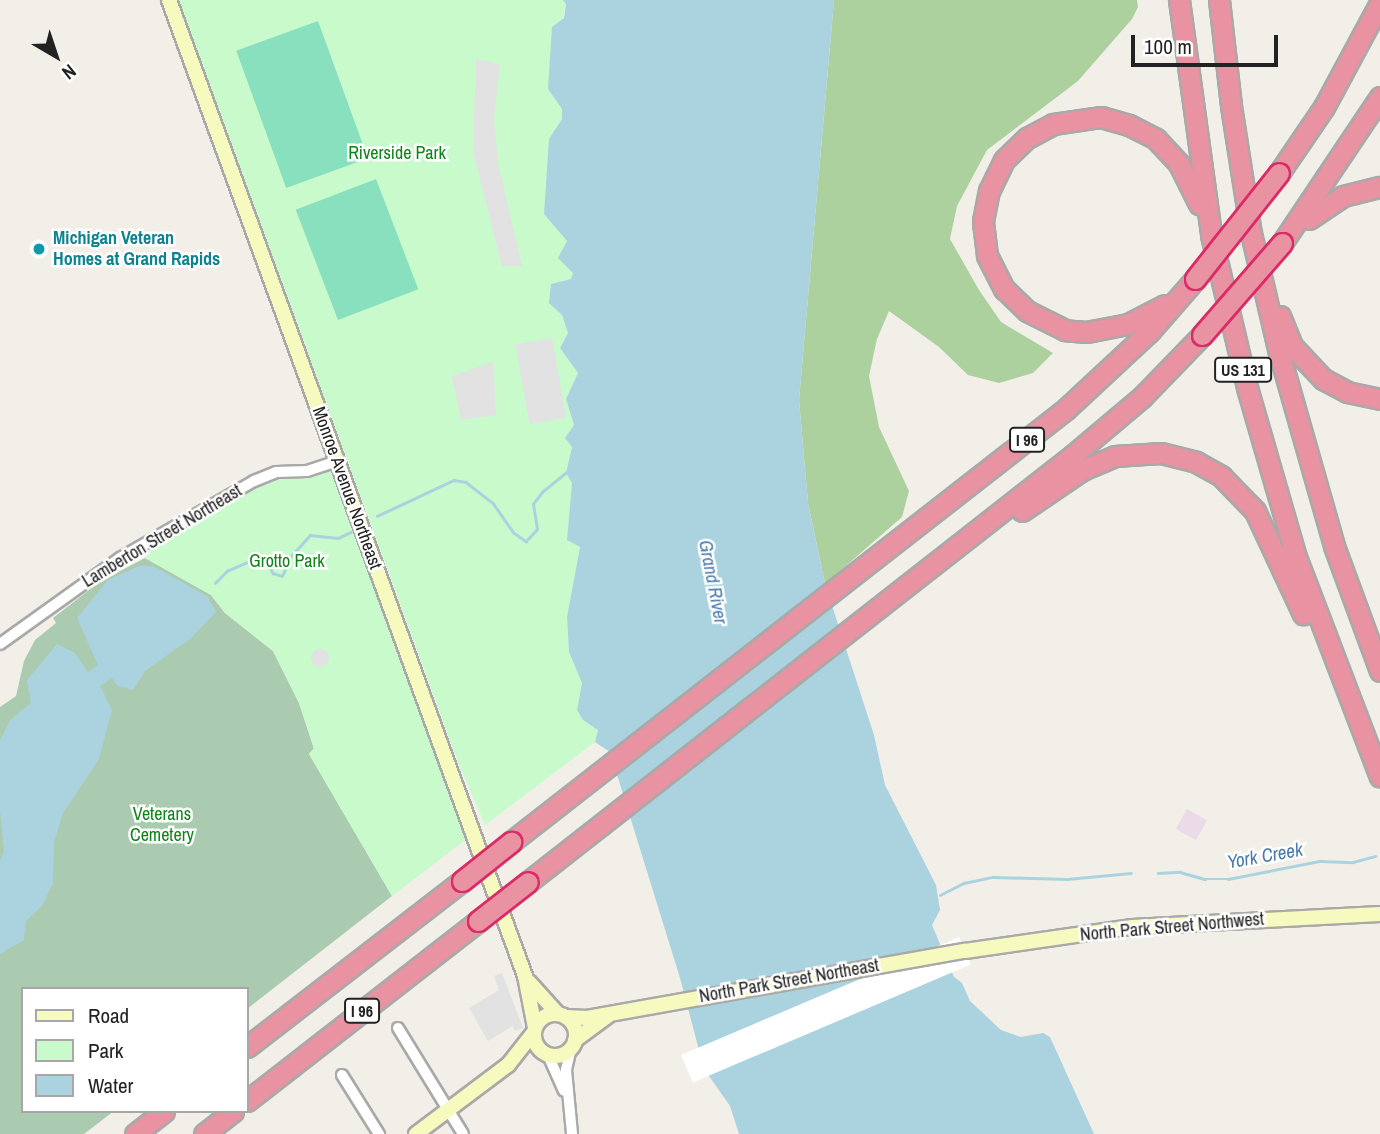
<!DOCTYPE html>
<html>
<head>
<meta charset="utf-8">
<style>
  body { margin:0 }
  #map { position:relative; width:1380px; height:1134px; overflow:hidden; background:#f2efe9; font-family:"Archivo Narrow",sans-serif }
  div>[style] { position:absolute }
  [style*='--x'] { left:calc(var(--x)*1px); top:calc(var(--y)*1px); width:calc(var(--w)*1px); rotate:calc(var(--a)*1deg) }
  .industrial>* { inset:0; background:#ebdbe8; transform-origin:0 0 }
  .forest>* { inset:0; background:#add19e }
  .cemetery>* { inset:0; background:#aacbaf }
  .park>* { inset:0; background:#c8facc }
  .pitch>* { inset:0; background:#88e0be; transform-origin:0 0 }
  .parking>* { inset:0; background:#e2e2e2; transform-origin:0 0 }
  .round { border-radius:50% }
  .water>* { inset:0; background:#aad3df }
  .pier>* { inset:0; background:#fff; transform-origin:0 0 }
  .stream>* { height:2.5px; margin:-1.25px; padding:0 1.25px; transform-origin:1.25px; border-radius:1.25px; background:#aad3df }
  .roads { filter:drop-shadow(2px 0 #a9a9a9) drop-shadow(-2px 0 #a9a9a9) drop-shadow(0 2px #a9a9a9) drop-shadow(0 -2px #a9a9a9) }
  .minor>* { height:10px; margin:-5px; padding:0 5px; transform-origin:5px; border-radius:5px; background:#fff }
  .secondary>* { height:14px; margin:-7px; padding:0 7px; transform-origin:7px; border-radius:7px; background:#f7fabf }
  .secondary>.ring { margin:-7px; padding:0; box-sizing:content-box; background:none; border:14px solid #f7fabf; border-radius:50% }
  .motorway>* { height:19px; margin:-9.5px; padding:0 9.5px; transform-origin:9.5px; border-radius:9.5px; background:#e892a2 }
  .bridges { filter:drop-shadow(2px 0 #dc2a67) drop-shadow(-2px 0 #dc2a67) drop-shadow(0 2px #dc2a67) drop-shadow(0 -2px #dc2a67) }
  .motorway-bridge>* { height:19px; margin:-9.5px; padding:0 9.5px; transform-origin:9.5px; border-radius:9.5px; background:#e892a2 }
  .dots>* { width:19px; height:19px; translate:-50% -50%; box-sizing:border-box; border:4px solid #fff; border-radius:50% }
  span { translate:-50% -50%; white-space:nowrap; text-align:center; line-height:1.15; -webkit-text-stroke:5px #fff; paint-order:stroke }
  .shield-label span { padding:2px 5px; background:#fff; border:2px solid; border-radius:5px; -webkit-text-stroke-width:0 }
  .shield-label { font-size:16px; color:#222; font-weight:700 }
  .park-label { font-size:18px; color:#0c8416 }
  .culture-label { font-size:18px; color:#0d838f; font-weight:700 }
  .left { translate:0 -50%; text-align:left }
  .street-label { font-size:18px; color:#222 }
  .water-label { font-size:19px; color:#4a7aab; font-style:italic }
  .legend { position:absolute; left:21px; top:987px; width:228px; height:126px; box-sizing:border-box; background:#fff; border:2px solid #a7a7a7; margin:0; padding:9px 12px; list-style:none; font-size:21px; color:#222 }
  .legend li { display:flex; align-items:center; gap:14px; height:35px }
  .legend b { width:35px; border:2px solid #a7a7a7 }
  .north { position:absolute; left:21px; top:21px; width:70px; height:70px; -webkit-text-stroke:5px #fff; paint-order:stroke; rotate:141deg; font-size:19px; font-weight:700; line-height:28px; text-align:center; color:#222 }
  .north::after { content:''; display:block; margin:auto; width:24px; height:32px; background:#222; clip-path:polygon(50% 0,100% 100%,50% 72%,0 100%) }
  .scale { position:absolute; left:1131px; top:35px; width:147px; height:32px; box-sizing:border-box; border:4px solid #222; border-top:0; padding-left:9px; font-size:21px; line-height:24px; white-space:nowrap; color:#222; -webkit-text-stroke:5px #fff; paint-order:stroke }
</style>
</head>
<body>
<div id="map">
  <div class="industrial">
    <i style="left:1187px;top:809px;width:23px;height:23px;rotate:29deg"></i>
  </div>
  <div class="forest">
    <i style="clip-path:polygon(834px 0,1137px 0,1138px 7px,1132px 19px,1078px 81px,987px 150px,957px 206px,950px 239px,979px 290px,1001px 322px,1053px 353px,1033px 373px,999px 383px,968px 375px,939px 347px,889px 311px,877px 339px,869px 376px,879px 427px,909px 491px,902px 517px,825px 584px,808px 503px,799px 400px)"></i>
  </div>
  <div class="cemetery">
    <i style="clip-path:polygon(145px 558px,211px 595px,225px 613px,273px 651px,299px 703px,314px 749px,309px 754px,392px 896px,247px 1009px,247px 989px,23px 989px,23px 1111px,114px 1111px,84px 1134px,0 1134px,0 707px,16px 696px,24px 661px,35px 640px,56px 623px,53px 618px,101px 581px)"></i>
  </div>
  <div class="park">
    <i style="clip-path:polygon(179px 0,563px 0,566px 3px,548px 89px,562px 109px,562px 119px,549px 139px,573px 273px,562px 315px,568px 333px,560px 348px,578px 373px,566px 399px,574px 425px,566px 437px,572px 447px,566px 473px,572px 483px,567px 540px,580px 547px,567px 617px,569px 652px,582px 683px,577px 710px,583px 720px,598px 730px,595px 742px,485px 825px,458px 762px)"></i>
    <i style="clip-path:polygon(330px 470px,343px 498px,347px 499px,468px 838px,392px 896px,309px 754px,314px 748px,299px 703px,273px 651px,225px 613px,211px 595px,145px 558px,159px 541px,272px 478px,305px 477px)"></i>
  </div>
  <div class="pitch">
    <i style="left:318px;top:21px;width:146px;height:87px;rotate:70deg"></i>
    <i style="left:376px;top:179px;width:118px;height:86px;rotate:69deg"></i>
  </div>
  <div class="parking">
    <i style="clip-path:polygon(476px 59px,500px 64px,494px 119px,498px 163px,522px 266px,502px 266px,473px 152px)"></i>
    <i style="left:552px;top:338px;width:81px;height:37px;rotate:80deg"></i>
    <i style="clip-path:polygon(493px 362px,496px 415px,461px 420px,452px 376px)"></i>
    <i class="round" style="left:311px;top:649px;width:18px;height:18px"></i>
    <i style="clip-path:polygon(502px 973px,523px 1028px,515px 1031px,513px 1026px,488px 1041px,469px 1008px,499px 990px,494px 976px)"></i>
  </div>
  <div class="water">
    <i style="clip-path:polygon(563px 0,834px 0,799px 400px,808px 503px,825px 584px,874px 735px,885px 785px,936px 885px,940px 910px,932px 925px,954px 977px,962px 983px,970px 1001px,1001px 1030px,1021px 1037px,1043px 1033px,1050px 1037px,1094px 1134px,739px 1134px,730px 1106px,704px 1069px,680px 978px,610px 752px,595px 742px,598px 730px,583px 720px,577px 710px,582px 683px,569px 652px,567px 617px,580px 547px,567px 540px,572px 483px,566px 473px,572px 447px,565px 438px,574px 425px,566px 399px,578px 373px,560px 348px,568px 333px,562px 315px,549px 303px,551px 284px,571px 279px,573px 273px,558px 258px,567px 241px,544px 214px,549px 139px,562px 119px,562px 109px,548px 89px,552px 27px,564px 18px,566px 4px)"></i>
    <i style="clip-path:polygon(139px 566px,153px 566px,207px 596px,216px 612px,190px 639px,145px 671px,133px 690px,118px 686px,112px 678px,100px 686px,112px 710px,99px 759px,63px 813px,54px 842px,53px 883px,42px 906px,26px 921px,24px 940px,0 954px,0 861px,4px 851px,0 811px,0 740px,11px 719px,31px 703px,27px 680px,57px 644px,75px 653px,88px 672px,98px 665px,77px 618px,108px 580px)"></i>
  </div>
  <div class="pier">
    <i style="left:959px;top:937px;width:30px;height:302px;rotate:67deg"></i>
  </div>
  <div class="stream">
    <i style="--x:377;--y:516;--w:85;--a:-25.1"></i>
    <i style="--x:454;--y:480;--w:12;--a:9"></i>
    <i style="--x:466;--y:482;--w:34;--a:38"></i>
    <i style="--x:493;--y:503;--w:35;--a:55"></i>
    <i style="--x:513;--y:532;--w:16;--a:35"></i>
    <i style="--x:526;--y:541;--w:16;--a:-47"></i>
    <i style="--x:537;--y:529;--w:25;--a:-99"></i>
    <i style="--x:533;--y:504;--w:15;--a:-53"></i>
    <i style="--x:542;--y:492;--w:32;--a:-39"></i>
    <i style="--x:215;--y:583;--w:17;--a:-45"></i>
    <i style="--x:227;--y:571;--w:30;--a:-24"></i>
    <i style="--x:254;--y:559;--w:12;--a:5"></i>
    <i style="--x:266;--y:560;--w:15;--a:62"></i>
    <i style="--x:273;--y:573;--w:9;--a:18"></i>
    <i style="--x:282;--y:576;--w:23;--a:-65"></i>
    <i style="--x:292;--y:555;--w:27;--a:-48"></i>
    <i style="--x:310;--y:535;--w:28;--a:6"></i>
    <i style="--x:338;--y:538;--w:14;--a:-25"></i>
    <i style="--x:1158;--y:873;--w:22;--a:-3"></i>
    <i style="--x:1180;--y:872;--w:26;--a:16"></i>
    <i style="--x:1205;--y:879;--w:23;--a:0"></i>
    <i style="--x:1228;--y:879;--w:94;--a:-11.1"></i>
    <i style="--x:1320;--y:861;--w:33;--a:2"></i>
    <i style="--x:1353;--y:862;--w:23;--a:-15"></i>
    <i style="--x:940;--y:895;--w:27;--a:-27"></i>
    <i style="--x:964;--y:883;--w:30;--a:-12"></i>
    <i style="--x:993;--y:877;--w:74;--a:1.5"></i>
    <i style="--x:1067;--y:879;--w:64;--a:-5.4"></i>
  </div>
  <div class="roads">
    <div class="minor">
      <i style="--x:0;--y:644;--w:148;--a:-35.6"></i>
      <i style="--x:120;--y:558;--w:155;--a:-29.9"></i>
      <i style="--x:254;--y:481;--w:24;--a:-22"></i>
      <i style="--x:276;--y:472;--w:31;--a:-2"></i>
      <i style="--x:307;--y:471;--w:33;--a:-18"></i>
      <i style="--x:398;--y:1028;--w:124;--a:58.5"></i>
      <i style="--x:571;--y:1048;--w:23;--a:103"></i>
      <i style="--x:566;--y:1070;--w:64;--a:84.6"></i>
      <i style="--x:548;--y:1055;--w:39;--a:66"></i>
      <i style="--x:342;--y:1075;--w:70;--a:57.9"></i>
    </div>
    <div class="secondary">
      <i style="--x:169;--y:0;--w:1039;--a:69.96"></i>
      <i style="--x:525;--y:976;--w:53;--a:79.1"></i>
      <i style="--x:529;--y:982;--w:43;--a:47.8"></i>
      <i class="ring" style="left:534px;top:1014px;width:28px;height:28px"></i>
      <i style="--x:566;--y:1017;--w:21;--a:3"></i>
      <i style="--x:587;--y:1018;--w:384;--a:-10.1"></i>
      <i style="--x:965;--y:951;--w:169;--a:-8.2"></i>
      <i style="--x:1132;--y:927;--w:248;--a:-3"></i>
      <i style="--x:575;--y:1040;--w:42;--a:-36.3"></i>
      <i style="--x:416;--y:1134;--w:115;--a:-36.9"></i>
      <i style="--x:508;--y:1065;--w:42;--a:-51.8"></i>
    </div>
    <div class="motorway">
      <i style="--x:1179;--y:0;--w:237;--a:82.2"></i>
      <i style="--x:1211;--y:235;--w:160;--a:76.7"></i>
      <i style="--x:1248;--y:391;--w:173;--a:73.9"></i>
      <i style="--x:1296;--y:557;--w:235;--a:69.1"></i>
      <i style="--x:1219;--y:0;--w:107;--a:83.5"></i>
      <i style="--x:1231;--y:106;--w:129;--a:81.1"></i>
      <i style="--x:1251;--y:233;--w:119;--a:76.9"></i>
      <i style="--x:1278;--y:349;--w:205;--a:74.1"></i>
      <i style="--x:1334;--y:546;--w:133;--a:69.8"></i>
      <i style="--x:1279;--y:173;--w:80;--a:-55.7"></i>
      <i style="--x:1324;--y:107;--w:118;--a:-61.7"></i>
      <i style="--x:1309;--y:219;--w:41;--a:-34.1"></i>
      <i style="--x:1343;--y:196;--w:38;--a:-14"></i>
      <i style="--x:1282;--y:243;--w:176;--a:-56.1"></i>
      <i style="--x:1165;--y:305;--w:42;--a:152.8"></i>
      <i style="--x:1128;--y:324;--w:43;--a:169.2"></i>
      <i style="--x:1086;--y:332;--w:21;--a:-175"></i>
      <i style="--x:1065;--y:330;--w:42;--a:-153.4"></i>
      <i style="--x:1027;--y:311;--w:32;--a:-136"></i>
      <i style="--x:1004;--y:289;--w:38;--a:-117"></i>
      <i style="--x:987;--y:255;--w:34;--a:-97"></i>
      <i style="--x:983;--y:221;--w:31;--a:-79"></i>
      <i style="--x:989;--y:191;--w:34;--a:-64"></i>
      <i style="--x:1004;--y:160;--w:32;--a:-44"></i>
      <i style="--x:1027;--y:138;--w:30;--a:-28"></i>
      <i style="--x:1053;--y:124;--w:49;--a:-8.3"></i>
      <i style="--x:1101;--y:117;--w:29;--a:16"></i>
      <i style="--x:1129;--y:125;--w:30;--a:27"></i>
      <i style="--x:1156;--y:139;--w:34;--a:47"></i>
      <i style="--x:1179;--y:164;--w:45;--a:63.4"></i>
      <i style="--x:1280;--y:316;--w:32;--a:68"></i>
      <i style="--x:1292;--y:346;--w:45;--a:46.8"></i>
      <i style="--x:1323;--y:379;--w:27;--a:28"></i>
      <i style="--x:1347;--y:392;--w:34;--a:12"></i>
      <i style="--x:1022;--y:511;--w:73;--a:-34.3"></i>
      <i style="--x:1082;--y:470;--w:36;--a:-23"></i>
      <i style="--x:1115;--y:456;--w:46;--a:-3.7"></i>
      <i style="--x:1161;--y:453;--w:36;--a:14"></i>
      <i style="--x:1196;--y:462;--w:29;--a:29"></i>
      <i style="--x:1221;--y:476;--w:49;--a:45.8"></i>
      <i style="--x:1255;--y:511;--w:114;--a:65"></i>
      <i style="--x:511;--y:842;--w:704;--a:-37.96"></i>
      <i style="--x:1066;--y:409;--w:113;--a:-42.9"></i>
      <i style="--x:1149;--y:332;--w:70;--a:-49"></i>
      <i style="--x:528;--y:882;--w:691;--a:-38.06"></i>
      <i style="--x:1072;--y:456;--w:92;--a:-40.1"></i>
      <i style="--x:1142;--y:397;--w:86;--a:-45.9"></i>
      <i style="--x:247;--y:1047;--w:272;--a:-37.7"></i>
      <i style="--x:247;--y:1101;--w:293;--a:-37.9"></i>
      <i style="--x:135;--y:1134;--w:37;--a:-38"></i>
      <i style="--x:204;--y:1134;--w:37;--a:-38"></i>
    </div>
  </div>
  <div class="bridges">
    <div class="motorway-bridge">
      <i style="--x:1195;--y:279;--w:135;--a:-51.6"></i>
      <i style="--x:1202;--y:335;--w:122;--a:-49"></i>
      <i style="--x:462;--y:881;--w:63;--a:-38.5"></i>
      <i style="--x:478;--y:921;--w:63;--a:-38"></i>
    </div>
  </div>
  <div class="dots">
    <i style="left:39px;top:249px;background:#0f9aa8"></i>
  </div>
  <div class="shield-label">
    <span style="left:1243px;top:370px">US 131</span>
    <span style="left:1027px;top:440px">I 96</span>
    <span style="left:362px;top:1011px">I 96</span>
  </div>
  <div class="park-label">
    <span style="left:397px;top:153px">Riverside Park</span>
    <span style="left:287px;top:561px">Grotto Park</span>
    <span style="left:162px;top:825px">Veterans<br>Cemetery</span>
  </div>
  <div class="culture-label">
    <span class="left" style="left:53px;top:249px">Michigan Veteran<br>Homes at Grand Rapids</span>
  </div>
  <div class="street-label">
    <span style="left:347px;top:488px;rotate:70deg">Monroe Avenue Northeast</span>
    <span style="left:162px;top:536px;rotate:-31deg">Lamberton Street Northeast</span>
    <span style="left:1172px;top:927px;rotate:-5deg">North Park Street Northwest</span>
    <span style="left:789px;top:981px;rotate:-10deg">North Park Street Northeast</span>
  </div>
  <div class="water-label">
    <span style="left:713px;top:582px;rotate:79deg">Grand River</span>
    <span style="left:1265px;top:856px;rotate:-10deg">York Creek</span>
  </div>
  <ul class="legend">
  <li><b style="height:9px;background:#f7fabf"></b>Road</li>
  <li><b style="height:19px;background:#c8facc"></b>Park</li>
  <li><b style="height:19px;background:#aad3df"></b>Water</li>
  </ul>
  <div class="north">N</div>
  <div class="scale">100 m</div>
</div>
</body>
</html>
